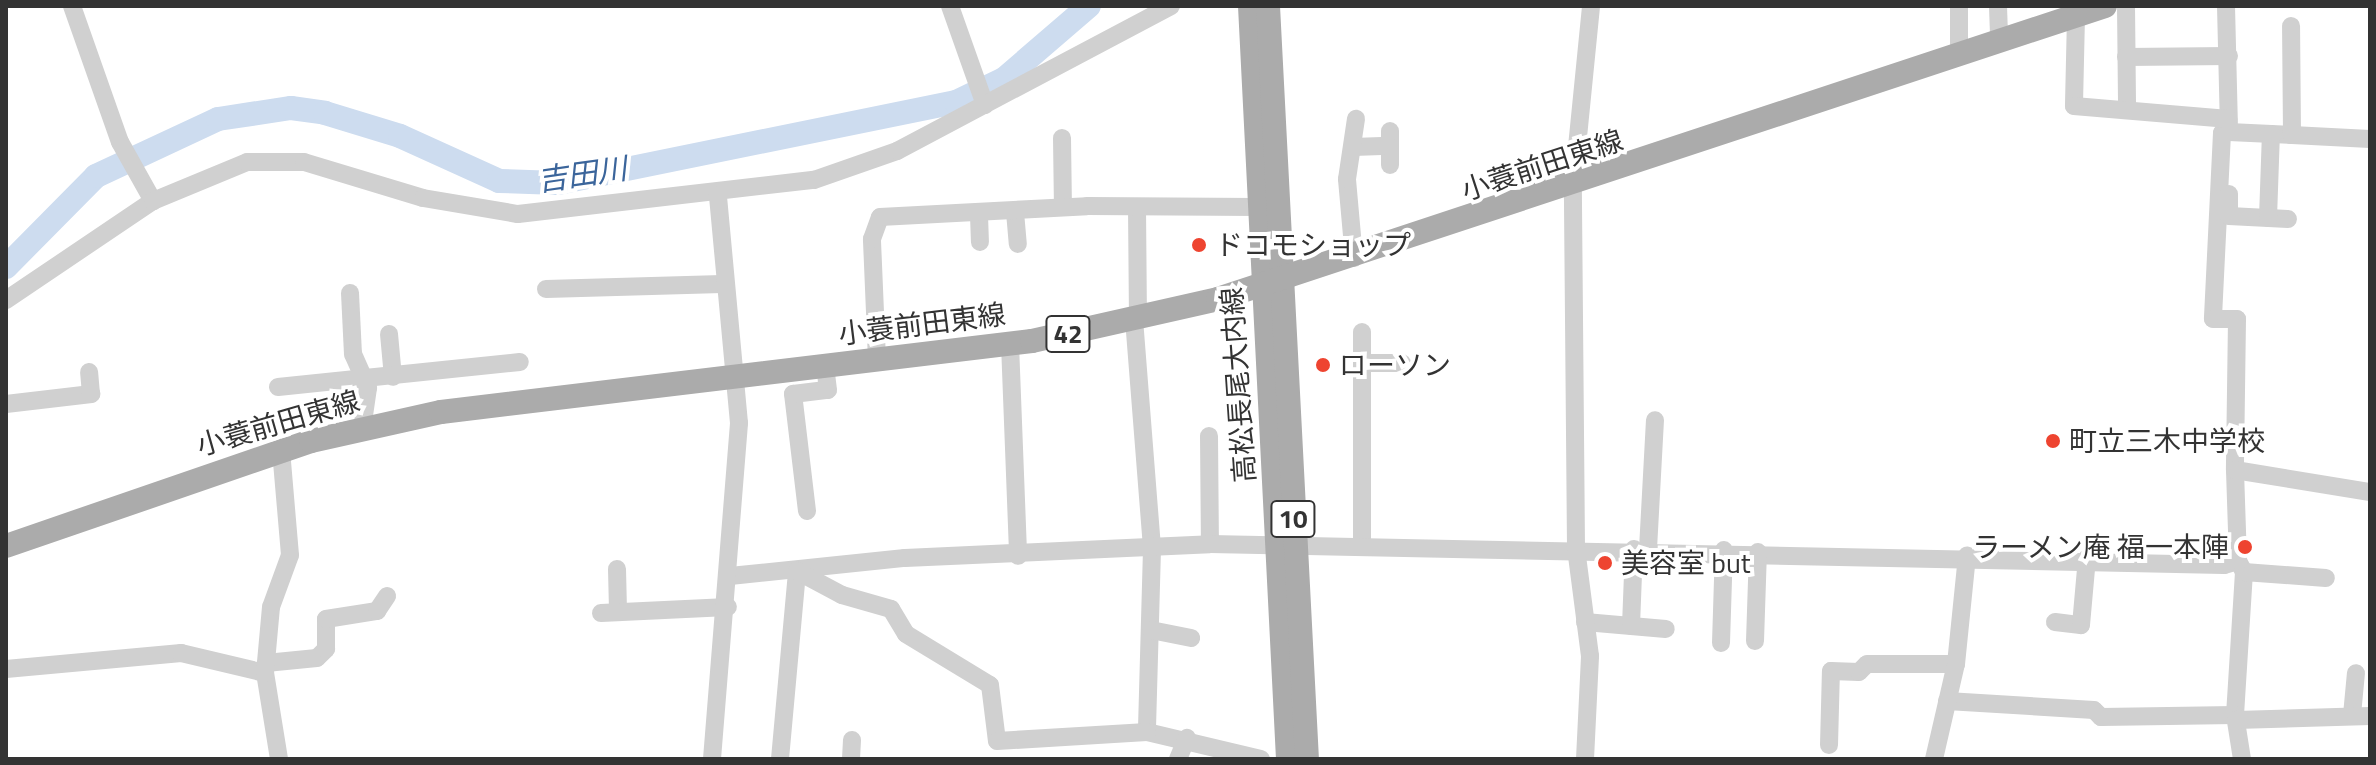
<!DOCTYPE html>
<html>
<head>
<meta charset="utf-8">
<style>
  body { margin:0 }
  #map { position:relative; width:2376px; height:765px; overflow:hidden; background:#fff; font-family:"Titillium Web","Noto Sans JP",sans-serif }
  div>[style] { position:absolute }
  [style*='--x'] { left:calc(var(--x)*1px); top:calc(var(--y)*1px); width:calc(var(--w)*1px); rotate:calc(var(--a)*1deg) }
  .river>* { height:24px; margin:-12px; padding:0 12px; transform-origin:12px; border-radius:12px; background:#cddcef }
  .minor>* { height:18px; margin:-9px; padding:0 9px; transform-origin:9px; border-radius:9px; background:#d0d0d0 }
  .major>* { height:24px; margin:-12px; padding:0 12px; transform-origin:12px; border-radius:12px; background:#ababab }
  .dots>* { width:22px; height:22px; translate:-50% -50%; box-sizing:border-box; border:4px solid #fff; border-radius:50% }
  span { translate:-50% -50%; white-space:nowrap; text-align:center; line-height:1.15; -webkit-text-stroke:8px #fff; paint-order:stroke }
  .shield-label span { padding:2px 6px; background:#fff; border:2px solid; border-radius:6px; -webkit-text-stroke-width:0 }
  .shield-label { font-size:26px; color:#333; font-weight:700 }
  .street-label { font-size:28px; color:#333 }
  .poi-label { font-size:28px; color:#333 }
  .left { translate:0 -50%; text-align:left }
  .right { translate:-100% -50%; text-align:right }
  .water-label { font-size:30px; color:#3b659b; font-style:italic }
  .frame { position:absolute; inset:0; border:8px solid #333; pointer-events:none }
</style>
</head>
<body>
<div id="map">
  <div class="river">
    <i style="--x:6;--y:267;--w:128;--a:-45.3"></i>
    <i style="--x:96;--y:176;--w:135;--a:-25"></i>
    <i style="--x:218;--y:119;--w:74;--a:-8.6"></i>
    <i style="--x:291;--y:108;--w:34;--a:8"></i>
    <i style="--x:325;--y:113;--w:78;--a:17"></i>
    <i style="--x:400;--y:136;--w:109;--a:24.4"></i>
    <i style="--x:499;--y:181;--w:59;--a:1.9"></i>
    <i style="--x:558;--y:183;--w:406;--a:-11.5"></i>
    <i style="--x:956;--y:102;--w:53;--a:-25.6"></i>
    <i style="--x:1004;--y:79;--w:112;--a:-40.7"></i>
  </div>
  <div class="minor">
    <i style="--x:72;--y:6;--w:144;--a:70.6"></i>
    <i style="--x:120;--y:142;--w:68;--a:60.8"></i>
    <i style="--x:950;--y:6;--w:105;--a:70.5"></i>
    <i style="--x:1998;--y:6;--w:36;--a:88"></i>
    <i style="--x:2126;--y:6;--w:104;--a:89.4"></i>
    <i style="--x:2226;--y:6;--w:126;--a:88.6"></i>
    <i style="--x:2229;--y:132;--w:7;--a:172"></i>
    <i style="--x:2222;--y:133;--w:186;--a:92.8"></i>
    <i style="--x:2213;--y:319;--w:24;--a:0"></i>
    <i style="--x:2237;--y:319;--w:151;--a:90.8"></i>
    <i style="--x:2076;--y:16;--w:90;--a:91.3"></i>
    <i style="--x:2074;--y:106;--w:155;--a:4.8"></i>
    <i style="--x:1959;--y:56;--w:50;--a:-90"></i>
    <i style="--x:2126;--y:57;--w:103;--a:-0.6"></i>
    <i style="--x:1390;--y:131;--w:34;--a:90"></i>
    <i style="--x:2229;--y:132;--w:63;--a:2.7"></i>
    <i style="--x:2292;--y:135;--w:109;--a:-90.5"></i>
    <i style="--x:2292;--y:135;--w:78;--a:2.9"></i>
    <i style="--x:1062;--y:138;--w:69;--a:89.2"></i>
    <i style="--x:1353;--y:147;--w:36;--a:-2"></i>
    <i style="--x:2229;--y:194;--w:22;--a:90"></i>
    <i style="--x:2229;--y:216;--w:59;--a:2.9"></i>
    <i style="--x:1137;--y:207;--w:111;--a:89.5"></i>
    <i style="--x:1015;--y:212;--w:32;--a:85"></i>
    <i style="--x:979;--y:215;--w:27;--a:88"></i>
    <i style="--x:2268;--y:218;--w:84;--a:-88"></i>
    <i style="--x:1354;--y:258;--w:79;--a:-95.1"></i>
    <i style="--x:1347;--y:179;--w:61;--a:-81.5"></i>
    <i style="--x:546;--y:289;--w:176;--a:-1.6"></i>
    <i style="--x:350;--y:293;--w:61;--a:87.2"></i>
    <i style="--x:353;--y:354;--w:37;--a:66"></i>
    <i style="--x:368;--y:388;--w:41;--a:98.3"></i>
    <i style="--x:6;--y:300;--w:177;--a:-34"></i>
    <i style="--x:153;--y:201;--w:102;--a:-22.5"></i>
    <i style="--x:247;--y:162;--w:57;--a:0"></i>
    <i style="--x:304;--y:162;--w:124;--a:16.8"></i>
    <i style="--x:423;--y:198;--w:96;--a:9.6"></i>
    <i style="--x:518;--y:214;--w:298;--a:-6.6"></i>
    <i style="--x:814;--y:180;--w:88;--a:-19.3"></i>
    <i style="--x:897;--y:151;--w:310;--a:-27.9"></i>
    <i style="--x:1134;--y:319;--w:231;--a:85.5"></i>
    <i style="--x:1152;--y:549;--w:183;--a:91.6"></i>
    <i style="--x:1147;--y:732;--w:117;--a:13.3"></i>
    <i style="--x:1362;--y:332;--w:214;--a:90"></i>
    <i style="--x:389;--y:334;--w:43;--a:84.7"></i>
    <i style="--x:1010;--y:344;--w:212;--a:87.8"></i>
    <i style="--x:877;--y:360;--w:121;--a:-92.4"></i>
    <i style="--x:872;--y:239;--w:23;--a:-70"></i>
    <i style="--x:880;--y:217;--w:207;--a:-3"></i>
    <i style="--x:1087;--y:206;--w:171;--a:0.3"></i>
    <i style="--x:1362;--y:363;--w:40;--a:0"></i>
    <i style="--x:278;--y:387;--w:243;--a:-5.9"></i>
    <i style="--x:6;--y:404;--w:86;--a:-6.7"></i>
    <i style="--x:91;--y:394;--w:22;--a:-95"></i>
    <i style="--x:1209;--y:436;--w:108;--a:89.5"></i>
    <i style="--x:807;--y:511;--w:118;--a:-96.8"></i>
    <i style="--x:793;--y:394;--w:35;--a:-7"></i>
    <i style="--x:828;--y:390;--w:25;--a:-97"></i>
    <i style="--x:1648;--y:549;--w:129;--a:-86.9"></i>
    <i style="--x:2238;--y:561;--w:13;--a:61"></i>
    <i style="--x:2244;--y:572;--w:143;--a:93.6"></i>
    <i style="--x:2235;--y:715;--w:45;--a:81"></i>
    <i style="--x:617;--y:569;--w:42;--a:88.6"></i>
    <i style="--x:2244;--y:572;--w:82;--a:4.2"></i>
    <i style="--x:730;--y:576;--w:176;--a:-5.9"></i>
    <i style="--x:905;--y:558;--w:305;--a:-2.6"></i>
    <i style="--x:1210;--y:544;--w:1014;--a:1.19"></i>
    <i style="--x:2224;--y:565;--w:15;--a:-16"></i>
    <i style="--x:2238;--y:561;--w:91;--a:-91.9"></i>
    <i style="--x:2235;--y:470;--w:137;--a:9.3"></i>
    <i style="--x:601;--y:613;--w:127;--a:-2.7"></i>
    <i style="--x:1585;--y:622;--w:81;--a:4.9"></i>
    <i style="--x:2055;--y:622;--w:26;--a:7"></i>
    <i style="--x:2081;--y:625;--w:67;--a:-84.9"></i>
    <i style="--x:1631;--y:626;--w:77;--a:-87.8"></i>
    <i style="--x:1151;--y:630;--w:41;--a:11.3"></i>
    <i style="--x:1755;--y:641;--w:89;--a:-88.1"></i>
    <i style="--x:1721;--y:643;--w:93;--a:-88.2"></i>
    <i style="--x:266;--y:663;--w:51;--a:-5.6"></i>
    <i style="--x:317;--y:658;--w:13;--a:-45"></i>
    <i style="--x:326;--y:649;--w:30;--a:-90"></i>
    <i style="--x:326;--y:619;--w:52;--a:-8.9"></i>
    <i style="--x:377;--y:611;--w:18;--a:-56"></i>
    <i style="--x:6;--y:669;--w:176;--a:-5.2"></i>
    <i style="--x:181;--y:653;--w:86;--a:13.4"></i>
    <i style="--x:1947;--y:701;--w:147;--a:3.5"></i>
    <i style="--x:2094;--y:710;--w:10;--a:45"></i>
    <i style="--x:2101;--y:717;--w:134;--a:-0.9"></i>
    <i style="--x:2352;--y:715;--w:42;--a:-84.6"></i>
    <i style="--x:2236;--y:720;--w:134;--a:-1.7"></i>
    <i style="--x:1829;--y:745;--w:74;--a:-88.5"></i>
    <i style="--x:1831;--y:671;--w:28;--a:2"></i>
    <i style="--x:1859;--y:672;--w:11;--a:-45"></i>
    <i style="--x:1867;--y:664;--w:89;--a:0"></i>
    <i style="--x:279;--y:759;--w:87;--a:-99.2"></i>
    <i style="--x:265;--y:673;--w:66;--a:-84.8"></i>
    <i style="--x:271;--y:607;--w:55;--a:-69.9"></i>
    <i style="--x:290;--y:555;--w:105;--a:-94.9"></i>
    <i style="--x:712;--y:759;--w:337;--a:-85.4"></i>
    <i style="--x:739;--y:423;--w:229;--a:-95.3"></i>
    <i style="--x:780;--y:759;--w:189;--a:-84.8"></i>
    <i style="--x:797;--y:571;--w:51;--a:28.1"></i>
    <i style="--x:842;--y:595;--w:51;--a:15.9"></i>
    <i style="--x:891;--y:609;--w:29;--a:59"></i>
    <i style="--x:906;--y:634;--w:98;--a:31.3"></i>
    <i style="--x:990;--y:685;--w:56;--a:82.9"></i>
    <i style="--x:997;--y:741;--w:150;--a:-3.4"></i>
    <i style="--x:851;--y:759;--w:19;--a:-87"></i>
    <i style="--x:1178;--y:759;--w:23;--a:-67"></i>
    <i style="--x:1585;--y:759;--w:103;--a:-87.2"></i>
    <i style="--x:1590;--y:656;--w:109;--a:-97.4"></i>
    <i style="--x:1576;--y:548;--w:361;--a:-90.5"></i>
    <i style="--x:1573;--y:187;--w:182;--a:-84.3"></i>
    <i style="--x:1934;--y:759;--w:98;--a:-77"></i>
    <i style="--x:1956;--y:664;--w:109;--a:-84.2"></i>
  </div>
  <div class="major">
    <i style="--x:1250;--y:6;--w:754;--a:87.11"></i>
    <i style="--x:1268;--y:6;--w:754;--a:87.04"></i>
    <i style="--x:6;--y:546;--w:323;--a:-19"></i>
    <i style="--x:311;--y:441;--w:133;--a:-12.6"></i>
    <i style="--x:441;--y:412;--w:595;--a:-6.85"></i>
    <i style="--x:1032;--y:341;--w:191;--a:-12.7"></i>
    <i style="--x:1218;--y:299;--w:934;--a:-18.28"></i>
  </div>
  <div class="dots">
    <i style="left:1199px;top:245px;background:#ee4430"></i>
    <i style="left:1323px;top:365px;background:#ee4430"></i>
    <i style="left:2053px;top:441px;background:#ee4430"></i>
    <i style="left:2245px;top:547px;background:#ee4430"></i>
    <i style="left:1605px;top:563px;background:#ee4430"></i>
  </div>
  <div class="shield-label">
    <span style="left:1068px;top:334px">42</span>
    <span style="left:1293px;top:519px">10</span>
  </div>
  <div class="street-label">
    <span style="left:1542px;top:165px;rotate:-18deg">小蓑前田東線</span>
    <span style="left:922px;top:324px;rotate:-7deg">小蓑前田東線</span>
    <span style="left:1238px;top:385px;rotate:-94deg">高松長尾大内線</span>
    <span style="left:278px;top:423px;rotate:-16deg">小蓑前田東線</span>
  </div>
  <div class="poi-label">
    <span class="left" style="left:1215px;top:245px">ドコモショップ</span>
    <span class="left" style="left:1339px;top:365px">ローソン</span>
    <span class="left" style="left:2069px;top:441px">町立三木中学校</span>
    <span class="right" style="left:2229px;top:547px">ラーメン庵 福一本陣</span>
    <span class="left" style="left:1621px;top:563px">美容室 but</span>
  </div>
  <div class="water-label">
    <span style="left:582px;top:174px;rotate:-8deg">吉田川</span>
  </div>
  <div class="frame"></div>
</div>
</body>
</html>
